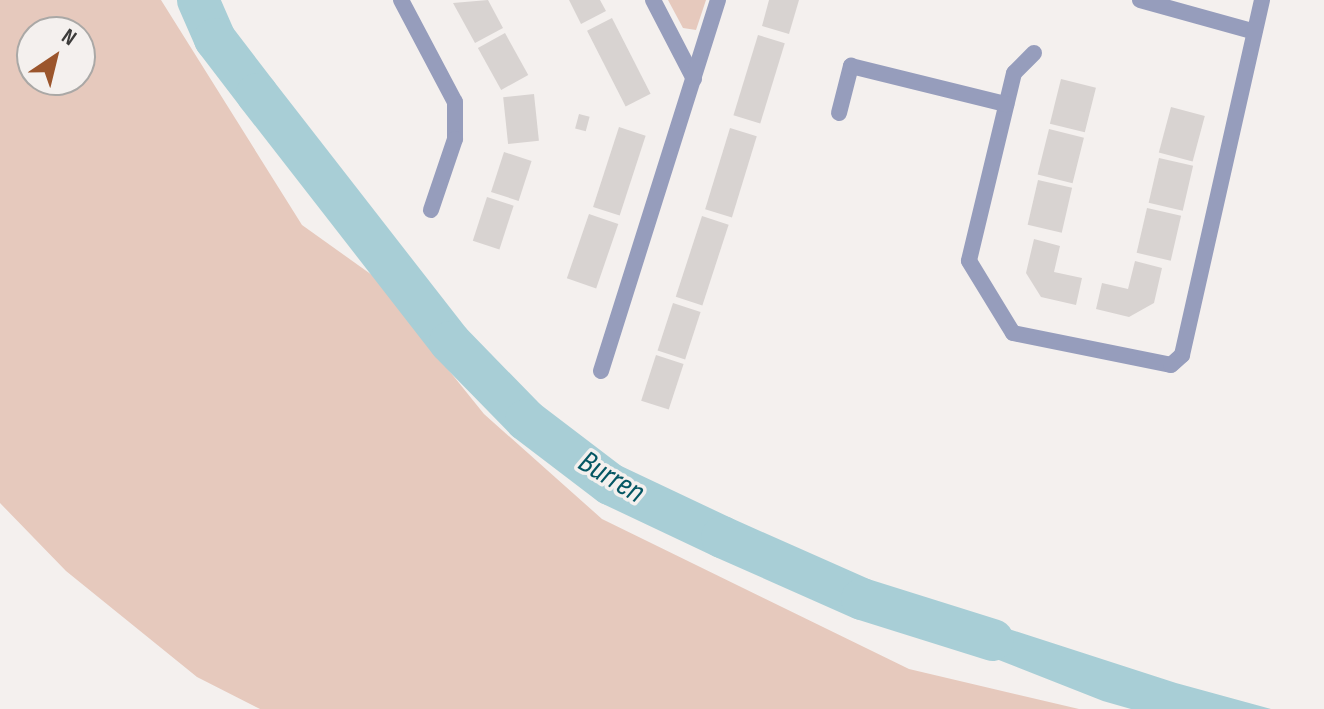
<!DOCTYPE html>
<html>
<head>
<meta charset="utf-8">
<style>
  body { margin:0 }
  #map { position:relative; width:1324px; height:709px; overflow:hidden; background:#f4f0ee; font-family:"Sofia Sans Condensed",sans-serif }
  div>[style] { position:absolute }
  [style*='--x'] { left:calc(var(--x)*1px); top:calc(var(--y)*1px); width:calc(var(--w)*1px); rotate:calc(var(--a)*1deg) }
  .green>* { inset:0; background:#e6c9bd }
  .water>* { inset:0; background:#a8ced6 }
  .river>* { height:42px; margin:-21px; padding:0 21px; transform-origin:21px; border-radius:21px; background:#a8ced6 }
  .building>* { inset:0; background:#d8d3d1; transform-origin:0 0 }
  .street>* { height:16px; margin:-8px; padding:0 8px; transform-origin:8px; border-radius:8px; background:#969dbc }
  span { translate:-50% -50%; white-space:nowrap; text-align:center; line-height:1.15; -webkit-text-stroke:7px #f4f0ee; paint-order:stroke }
  .water-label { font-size:32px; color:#045663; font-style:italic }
  .north { position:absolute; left:16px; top:16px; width:80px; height:80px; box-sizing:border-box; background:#f4f0ee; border:2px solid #aaa8a6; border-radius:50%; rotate:35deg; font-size:22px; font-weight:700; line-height:32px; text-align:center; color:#3c3b3a }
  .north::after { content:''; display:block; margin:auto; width:28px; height:36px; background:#9b552c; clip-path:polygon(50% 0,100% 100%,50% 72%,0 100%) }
</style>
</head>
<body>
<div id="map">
  <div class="green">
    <i style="clip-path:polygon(evenodd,0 0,161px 0,302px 225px,372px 275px,484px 414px,602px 519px,909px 669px,1079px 709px,260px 709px,197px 677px,66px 571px,0 503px,0 0,32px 32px,80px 32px,80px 80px,32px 80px,32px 32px)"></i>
    <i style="clip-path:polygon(668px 0,706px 0,696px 30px,683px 28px)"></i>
  </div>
  <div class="water">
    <i style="clip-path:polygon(944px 608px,1176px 683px,1271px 709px,1131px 709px,1103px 701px,935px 635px)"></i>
  </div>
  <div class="river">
    <i style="--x:198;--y:0;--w:43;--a:66.4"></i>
    <i style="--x:215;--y:39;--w:69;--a:52.6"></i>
    <i style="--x:257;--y:94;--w:314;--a:52.1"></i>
    <i style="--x:450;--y:342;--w:109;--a:45.7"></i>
    <i style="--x:526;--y:420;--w:106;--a:37.3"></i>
    <i style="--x:610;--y:484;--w:124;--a:25.3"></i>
    <i style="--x:722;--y:537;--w:153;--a:23.9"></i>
    <i style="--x:862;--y:599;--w:137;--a:17.4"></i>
  </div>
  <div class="building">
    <i style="clip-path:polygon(488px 0,503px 28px,475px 43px,453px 3px)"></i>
    <i style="clip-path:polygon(569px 0,600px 0,606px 11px,581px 24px)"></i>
    <i style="clip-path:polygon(769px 0,799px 0,789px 34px,762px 26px)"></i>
    <i style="left:612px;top:18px;width:85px;height:28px;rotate:63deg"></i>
    <i style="left:505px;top:33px;width:48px;height:31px;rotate:61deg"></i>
    <i style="left:758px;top:35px;width:28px;height:84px;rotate:17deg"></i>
    <i style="left:1061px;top:79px;width:36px;height:46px;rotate:14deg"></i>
    <i style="left:534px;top:94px;width:47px;height:31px;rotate:84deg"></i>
    <i style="left:1171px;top:107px;width:35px;height:47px;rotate:15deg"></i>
    <i style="left:579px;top:114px;width:11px;height:15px;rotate:15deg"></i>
    <i style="left:619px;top:127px;width:28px;height:84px;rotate:18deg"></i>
    <i style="left:730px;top:128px;width:28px;height:85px;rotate:17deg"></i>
    <i style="left:1049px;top:129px;width:36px;height:47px;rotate:14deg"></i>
    <i style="left:504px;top:152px;width:29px;height:42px;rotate:18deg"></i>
    <i style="left:1159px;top:158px;width:35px;height:46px;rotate:13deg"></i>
    <i style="left:1038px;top:180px;width:35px;height:46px;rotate:13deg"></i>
    <i style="left:487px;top:197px;width:28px;height:46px;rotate:18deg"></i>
    <i style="left:1147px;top:208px;width:35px;height:46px;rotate:13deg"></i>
    <i style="left:589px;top:214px;width:31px;height:68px;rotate:19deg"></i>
    <i style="left:702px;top:216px;width:28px;height:85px;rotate:18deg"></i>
    <i style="clip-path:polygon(1034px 239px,1060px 246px,1054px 272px,1082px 278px,1076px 305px,1041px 297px,1026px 273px)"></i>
    <i style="clip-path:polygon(1135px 261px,1162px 268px,1154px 303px,1129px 317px,1096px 309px,1102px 283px,1128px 289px)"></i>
    <i style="left:673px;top:303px;width:29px;height:50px;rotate:18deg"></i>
    <i style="left:656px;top:355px;width:29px;height:48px;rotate:18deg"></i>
  </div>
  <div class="street">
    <i style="--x:401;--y:0;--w:115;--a:62.1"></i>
    <i style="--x:455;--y:102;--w:37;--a:90"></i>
    <i style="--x:455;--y:139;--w:75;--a:108.7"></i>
    <i style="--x:653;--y:0;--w:89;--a:62.6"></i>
    <i style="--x:1140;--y:0;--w:116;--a:15.5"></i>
    <i style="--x:1034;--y:53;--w:28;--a:135"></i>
    <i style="--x:1014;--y:73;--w:193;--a:103.5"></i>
    <i style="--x:969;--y:261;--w:84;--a:58.6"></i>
    <i style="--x:1013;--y:333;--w:161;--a:11.4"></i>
    <i style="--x:1171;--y:365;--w:15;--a:-42"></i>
    <i style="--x:1182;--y:355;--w:364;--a:-77.3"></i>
    <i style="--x:839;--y:113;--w:49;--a:-75.7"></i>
    <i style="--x:851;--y:66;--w:160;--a:13.8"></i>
    <i style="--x:601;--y:371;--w:389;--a:-72.5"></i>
  </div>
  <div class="water-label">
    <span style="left:611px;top:478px;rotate:31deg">Burren</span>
  </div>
  <div class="north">N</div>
</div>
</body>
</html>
